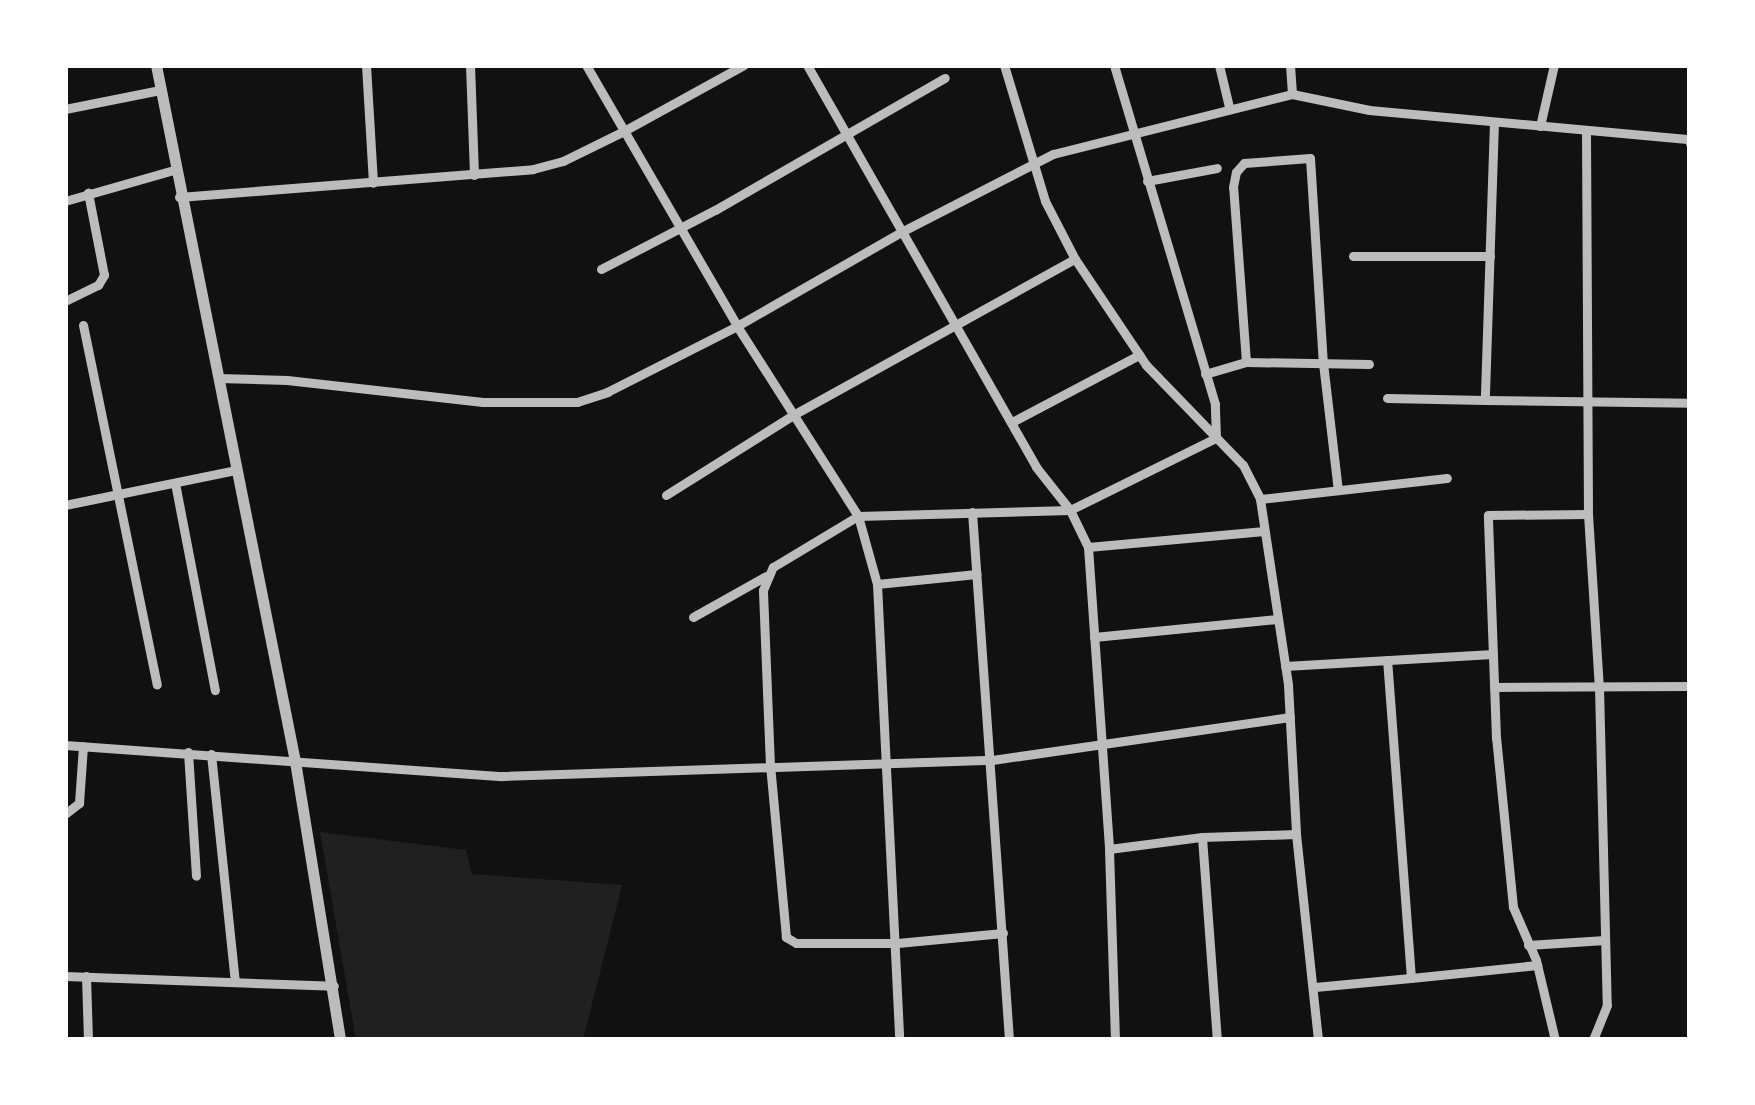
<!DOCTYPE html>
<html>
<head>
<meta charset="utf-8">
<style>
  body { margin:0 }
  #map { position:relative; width:1755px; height:1105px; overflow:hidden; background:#111; font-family:Poppins,sans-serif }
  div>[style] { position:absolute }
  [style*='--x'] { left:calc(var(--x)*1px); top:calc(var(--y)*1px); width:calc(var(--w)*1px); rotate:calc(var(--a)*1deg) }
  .green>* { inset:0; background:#202020 }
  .minor>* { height:9px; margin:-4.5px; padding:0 4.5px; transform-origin:4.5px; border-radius:4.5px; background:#bcbcbc }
  .tertiary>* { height:11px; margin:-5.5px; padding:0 5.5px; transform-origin:5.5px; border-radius:5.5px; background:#bcbcbc }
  span { translate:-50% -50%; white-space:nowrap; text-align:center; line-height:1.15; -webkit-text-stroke:9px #fff; paint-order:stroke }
  .frame { position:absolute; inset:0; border:68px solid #fff; pointer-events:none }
</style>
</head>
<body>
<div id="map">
  <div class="green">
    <i style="clip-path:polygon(320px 832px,466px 850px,472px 874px,622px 885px,583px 1040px,356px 1040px)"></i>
  </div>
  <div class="minor">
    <i style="--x:366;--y:65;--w:118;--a:86.6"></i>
    <i style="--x:470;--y:65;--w:110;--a:87.9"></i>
    <i style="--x:586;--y:65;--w:302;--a:59.9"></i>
    <i style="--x:737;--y:326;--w:225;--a:57.5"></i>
    <i style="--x:858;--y:516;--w:71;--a:74.4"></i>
    <i style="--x:877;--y:584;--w:457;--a:87.2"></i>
    <i style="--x:807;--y:65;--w:463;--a:60.3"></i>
    <i style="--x:1036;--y:467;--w:55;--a:51.7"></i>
    <i style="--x:1070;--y:510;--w:41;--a:64.1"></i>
    <i style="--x:1088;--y:547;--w:303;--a:86"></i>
    <i style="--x:1109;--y:849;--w:191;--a:88.2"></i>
    <i style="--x:1004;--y:65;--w:142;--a:73.2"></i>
    <i style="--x:1045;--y:201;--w:65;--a:62.7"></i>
    <i style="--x:1075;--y:259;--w:128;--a:56.2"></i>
    <i style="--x:1146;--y:365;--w:139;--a:45.9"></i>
    <i style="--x:1243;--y:465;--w:38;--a:63"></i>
    <i style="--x:1260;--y:499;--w:188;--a:81.4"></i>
    <i style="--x:1288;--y:685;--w:149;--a:86.9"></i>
    <i style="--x:1296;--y:834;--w:207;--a:83.9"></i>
    <i style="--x:1219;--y:65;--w:43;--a:76.6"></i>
    <i style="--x:1290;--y:65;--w:29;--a:86"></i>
    <i style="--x:65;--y:109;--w:97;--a:-11.3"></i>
    <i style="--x:1494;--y:122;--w:278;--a:91.9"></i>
    <i style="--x:1485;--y:400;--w:205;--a:0.8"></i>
    <i style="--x:1540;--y:126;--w:63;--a:-77.1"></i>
    <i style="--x:1147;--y:181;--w:71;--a:-10.5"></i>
    <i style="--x:179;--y:197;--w:355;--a:-4.5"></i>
    <i style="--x:533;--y:169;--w:31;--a:-15"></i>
    <i style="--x:563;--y:161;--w:66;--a:-26.2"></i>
    <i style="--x:622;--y:132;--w:139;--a:-28.8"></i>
    <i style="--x:65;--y:201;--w:113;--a:-15.9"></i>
    <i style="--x:1353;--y:256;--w:137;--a:0"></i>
    <i style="--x:601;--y:269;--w:128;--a:-27.4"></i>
    <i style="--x:715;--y:210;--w:265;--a:-29.9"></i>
    <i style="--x:65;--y:301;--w:37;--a:-26"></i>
    <i style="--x:98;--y:285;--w:12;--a:-59"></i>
    <i style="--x:104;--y:275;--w:84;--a:-101"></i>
    <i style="--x:83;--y:325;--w:367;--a:78.4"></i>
    <i style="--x:1246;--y:362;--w:175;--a:-94.2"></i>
    <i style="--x:1233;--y:187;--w:15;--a:-79"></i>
    <i style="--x:1236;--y:172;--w:12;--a:-48"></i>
    <i style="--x:1244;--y:163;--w:66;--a:-4.3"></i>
    <i style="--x:1310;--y:158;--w:205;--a:86.4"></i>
    <i style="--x:1323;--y:363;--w:128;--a:83.3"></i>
    <i style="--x:1205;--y:374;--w:43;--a:-16.3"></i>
    <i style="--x:1246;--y:362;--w:123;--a:0.9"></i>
    <i style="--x:218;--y:378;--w:69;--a:1.7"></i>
    <i style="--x:287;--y:380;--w:197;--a:6.4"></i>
    <i style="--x:483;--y:402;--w:94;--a:0"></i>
    <i style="--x:577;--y:402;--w:32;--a:-18"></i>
    <i style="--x:607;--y:392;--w:146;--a:-26.9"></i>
    <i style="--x:737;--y:326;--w:191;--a:-29.8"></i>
    <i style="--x:903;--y:231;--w:169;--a:-27.2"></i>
    <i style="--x:1053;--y:154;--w:246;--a:-14.1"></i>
    <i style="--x:1292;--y:94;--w:79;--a:11.7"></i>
    <i style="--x:1369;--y:110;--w:322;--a:5.2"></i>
    <i style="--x:1690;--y:139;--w:4;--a:90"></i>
    <i style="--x:1387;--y:398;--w:98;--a:1.2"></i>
    <i style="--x:1012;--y:422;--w:144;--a:-27.8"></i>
    <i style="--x:175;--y:483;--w:211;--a:79.1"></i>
    <i style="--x:666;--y:495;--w:150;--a:-32.2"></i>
    <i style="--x:793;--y:415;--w:322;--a:-29"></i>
    <i style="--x:1260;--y:499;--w:188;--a:-6.4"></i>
    <i style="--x:65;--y:505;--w:175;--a:-11.6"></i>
    <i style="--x:972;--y:512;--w:529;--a:85.99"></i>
    <i style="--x:1588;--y:514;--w:173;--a:86.4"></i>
    <i style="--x:1599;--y:687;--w:318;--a:88.6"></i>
    <i style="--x:1607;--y:1005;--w:38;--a:112"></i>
    <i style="--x:1088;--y:547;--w:177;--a:-5.2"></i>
    <i style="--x:877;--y:584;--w:100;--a:-5.7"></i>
    <i style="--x:693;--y:617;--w:84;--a:-29.3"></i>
    <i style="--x:1094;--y:637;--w:185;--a:-5.6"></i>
    <i style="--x:1285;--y:666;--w:208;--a:-3.3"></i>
    <i style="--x:1494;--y:687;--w:196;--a:-0.3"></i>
    <i style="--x:65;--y:745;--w:438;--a:4.1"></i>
    <i style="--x:502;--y:776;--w:490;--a:-1.9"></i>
    <i style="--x:992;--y:760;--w:301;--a:-8.2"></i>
    <i style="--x:188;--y:752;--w:124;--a:86.3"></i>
    <i style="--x:211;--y:754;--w:229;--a:84"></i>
    <i style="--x:65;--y:814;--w:18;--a:-38"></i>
    <i style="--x:79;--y:803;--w:57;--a:-86"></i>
    <i style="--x:1202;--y:837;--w:204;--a:85.8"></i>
    <i style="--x:1109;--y:849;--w:94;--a:-7.4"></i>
    <i style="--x:1202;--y:837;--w:94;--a:-1.8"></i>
    <i style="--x:1003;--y:933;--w:106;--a:174.6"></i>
    <i style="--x:897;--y:943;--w:101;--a:180"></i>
    <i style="--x:796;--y:943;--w:12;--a:-149"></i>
    <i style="--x:786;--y:937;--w:172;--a:-95.3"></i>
    <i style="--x:770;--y:766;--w:176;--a:-92.3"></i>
    <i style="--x:763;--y:590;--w:25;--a:-67"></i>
    <i style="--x:773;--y:567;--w:99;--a:-31"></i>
    <i style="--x:858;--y:516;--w:212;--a:-1.6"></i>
    <i style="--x:1070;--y:510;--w:163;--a:-26.3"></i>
    <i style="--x:1216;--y:438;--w:34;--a:-92"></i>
    <i style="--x:1215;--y:404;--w:354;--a:-106.6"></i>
    <i style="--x:1528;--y:945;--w:77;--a:-3.7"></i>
    <i style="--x:65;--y:976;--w:269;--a:2.1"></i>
    <i style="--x:86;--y:976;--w:64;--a:88.2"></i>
    <i style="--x:1411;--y:978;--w:127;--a:-5.9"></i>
    <i style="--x:1315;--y:987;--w:96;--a:-5.4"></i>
    <i style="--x:1411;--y:978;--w:319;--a:-94.3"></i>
    <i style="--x:1555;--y:1040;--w:82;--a:-103.4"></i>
    <i style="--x:1536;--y:960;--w:58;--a:-113.5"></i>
    <i style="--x:1513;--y:907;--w:170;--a:-95.7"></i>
    <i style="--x:1496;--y:738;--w:223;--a:-92.1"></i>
    <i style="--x:1488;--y:515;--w:100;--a:-0.6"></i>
    <i style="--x:1588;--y:514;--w:383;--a:-90.3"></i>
  </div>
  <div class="tertiary">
    <i style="--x:156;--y:65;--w:710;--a:78.71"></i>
    <i style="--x:295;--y:761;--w:283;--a:80.8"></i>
  </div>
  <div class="frame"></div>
</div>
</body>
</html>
